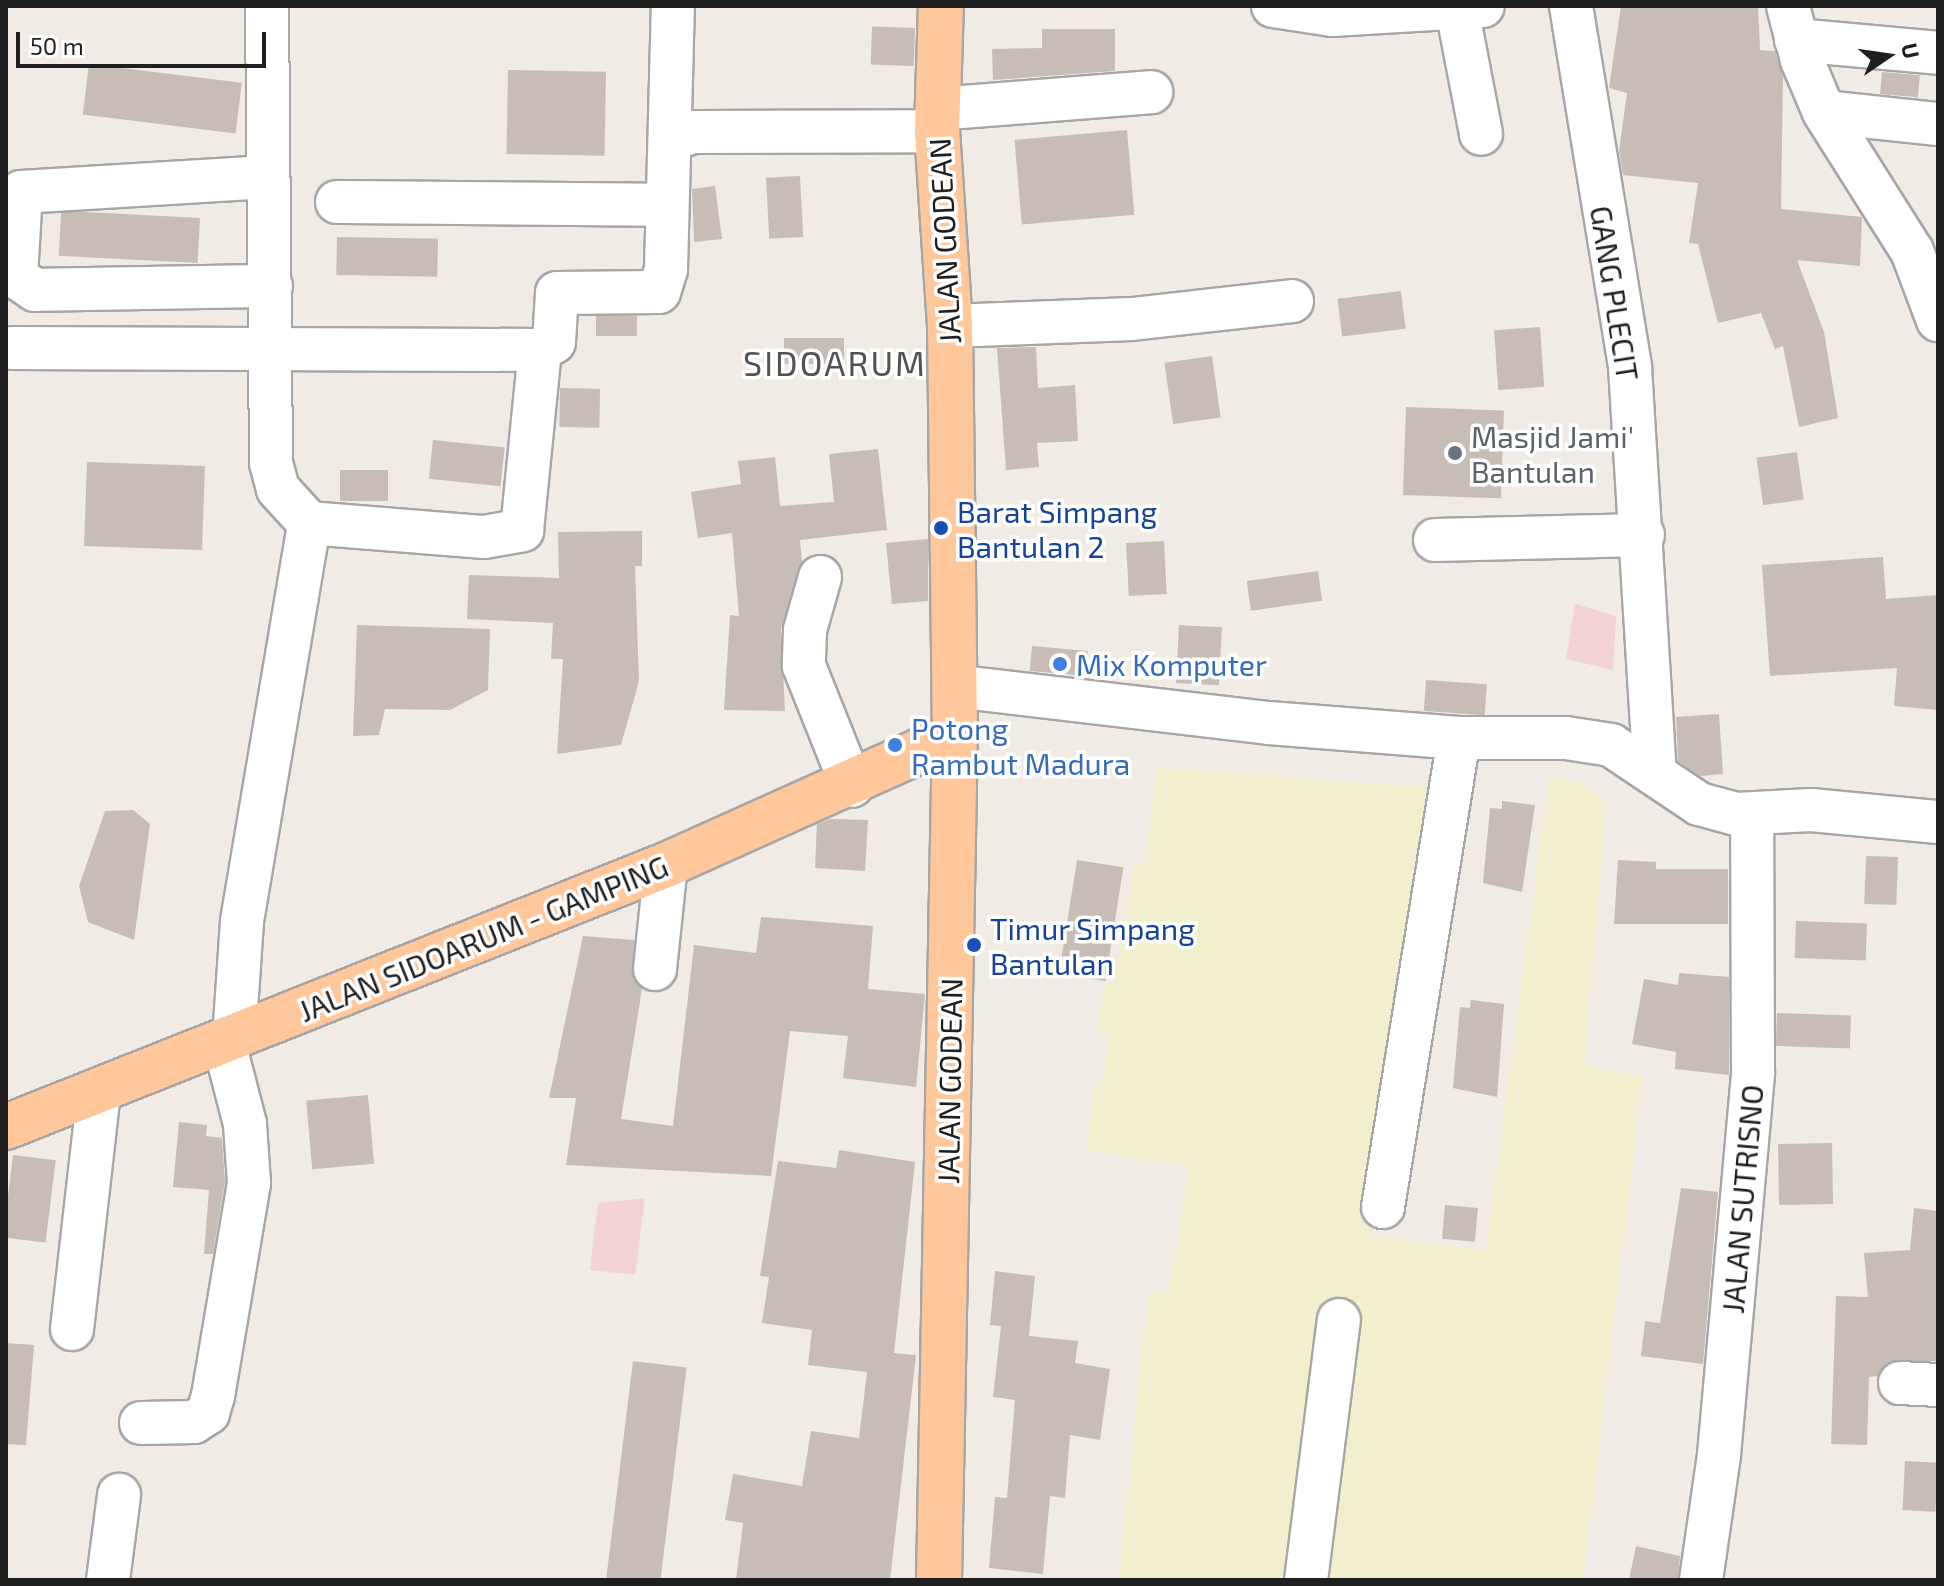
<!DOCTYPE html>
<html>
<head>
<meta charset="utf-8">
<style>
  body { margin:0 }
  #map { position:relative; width:1944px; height:1586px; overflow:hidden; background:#f0ebe4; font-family:"Exo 2",sans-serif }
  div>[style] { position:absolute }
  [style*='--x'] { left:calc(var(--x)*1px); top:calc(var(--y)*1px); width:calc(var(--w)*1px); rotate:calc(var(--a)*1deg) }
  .commercial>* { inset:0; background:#f2d2d4 }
  .farmland>* { inset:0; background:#f1efce }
  .building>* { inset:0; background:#c8bcb7; transform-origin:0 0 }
  .roads { filter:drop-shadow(2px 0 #a6a6a6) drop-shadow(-2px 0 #a6a6a6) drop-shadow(0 2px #a6a6a6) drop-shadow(0 -2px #a6a6a6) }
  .minor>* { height:42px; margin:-21px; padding:0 21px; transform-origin:21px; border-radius:21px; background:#fff }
  .major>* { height:44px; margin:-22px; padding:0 22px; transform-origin:22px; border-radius:22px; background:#ffc79a }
  .dots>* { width:22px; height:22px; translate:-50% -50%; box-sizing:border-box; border:4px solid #fff; border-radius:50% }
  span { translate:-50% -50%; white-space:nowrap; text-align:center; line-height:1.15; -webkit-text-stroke:7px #fff; paint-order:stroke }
  .street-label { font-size:30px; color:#1f1f1f }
  .worship-label { font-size:30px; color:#5b616d }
  .left { translate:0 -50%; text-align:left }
  .transit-label { font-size:30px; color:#164399 }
  .shop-label { font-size:30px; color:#366cbe }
  .quarter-label { font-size:34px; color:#525252; letter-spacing:2px }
  .frame { position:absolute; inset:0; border:8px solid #1f1f1f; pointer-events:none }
  .north { position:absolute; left:1848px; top:16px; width:80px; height:80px; -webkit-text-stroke:6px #fff; paint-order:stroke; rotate:77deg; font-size:22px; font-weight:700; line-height:32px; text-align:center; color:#1f1f1f }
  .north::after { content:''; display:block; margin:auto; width:28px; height:36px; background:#1f1f1f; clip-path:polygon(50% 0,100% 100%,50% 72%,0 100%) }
  .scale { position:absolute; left:16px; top:32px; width:250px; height:36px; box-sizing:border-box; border:4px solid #1f1f1f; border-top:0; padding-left:10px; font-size:24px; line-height:28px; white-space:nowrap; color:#1f1f1f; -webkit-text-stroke:6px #fff; paint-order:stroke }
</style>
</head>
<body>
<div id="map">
  <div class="commercial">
    <i style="clip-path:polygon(1575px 604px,1616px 616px,1613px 670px,1566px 659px)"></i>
    <i style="clip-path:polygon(645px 1198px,635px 1275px,590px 1270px,598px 1203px)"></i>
  </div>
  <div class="farmland">
    <i style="clip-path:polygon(1158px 768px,1438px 788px,1369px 1236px,1486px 1250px,1549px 777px,1578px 782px,1607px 800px,1584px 1066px,1643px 1076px,1583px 1580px,1119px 1580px,1148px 1291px,1169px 1291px,1189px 1166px,1087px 1151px,1095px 1081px,1104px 1081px,1109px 1035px,1095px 1032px,1105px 986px,1114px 980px,1133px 868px,1145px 859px)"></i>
  </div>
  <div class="building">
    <i style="clip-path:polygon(1621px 6px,1758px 6px,1760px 50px,1775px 51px,1783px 76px,1781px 209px,1862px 217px,1860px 266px,1797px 260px,1824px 332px,1838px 418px,1799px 427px,1783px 346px,1775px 349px,1761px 313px,1718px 323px,1698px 244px,1689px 243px,1698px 183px,1623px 175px,1619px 151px,1627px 93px,1609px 88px)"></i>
    <i style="left:915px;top:28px;width:38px;height:43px;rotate:92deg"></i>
    <i style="clip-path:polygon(1042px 29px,1115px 29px,1115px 71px,993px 80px,992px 49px,1042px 48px)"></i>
    <i style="left:89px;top:64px;width:154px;height:51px;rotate:7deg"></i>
    <i style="left:508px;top:70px;width:98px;height:84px;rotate:1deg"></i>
    <i style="left:1882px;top:72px;width:38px;height:22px;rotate:5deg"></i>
    <i style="left:1127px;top:130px;width:85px;height:113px;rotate:85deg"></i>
    <i style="left:800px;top:176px;width:61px;height:34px;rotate:87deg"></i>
    <i style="clip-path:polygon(715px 186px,722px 239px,694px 242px,692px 189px)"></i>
    <i style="left:200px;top:218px;width:45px;height:139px;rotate:93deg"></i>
    <i style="left:337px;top:237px;width:101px;height:38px;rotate:1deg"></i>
    <i style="left:1401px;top:291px;width:38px;height:64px;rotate:83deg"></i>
    <i style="left:637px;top:316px;width:20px;height:41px;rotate:90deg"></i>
    <i style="left:1540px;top:327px;width:60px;height:46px;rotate:86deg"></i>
    <i style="left:784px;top:338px;width:60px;height:26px"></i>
    <i style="clip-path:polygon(1036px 347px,1038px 388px,1075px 385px,1078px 441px,1037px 443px,1039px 467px,1006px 470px,997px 348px)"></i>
    <i style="left:1212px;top:356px;width:62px;height:48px;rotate:82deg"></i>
    <i style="left:560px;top:388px;width:40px;height:39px;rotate:1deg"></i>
    <i style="left:1406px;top:407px;width:98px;height:88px;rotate:2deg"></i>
    <i style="left:433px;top:440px;width:72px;height:39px;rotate:6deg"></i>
    <i style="clip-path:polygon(878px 449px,887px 530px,800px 540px,802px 562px,781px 629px,785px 711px,724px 710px,730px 615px,739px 616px,732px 533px,698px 538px,691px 492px,741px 484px,738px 461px,775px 457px,780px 506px,834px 502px,829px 454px)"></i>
    <i style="left:1797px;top:452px;width:48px;height:41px;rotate:82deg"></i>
    <i style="left:87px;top:462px;width:118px;height:84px;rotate:2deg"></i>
    <i style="left:340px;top:470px;width:48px;height:31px"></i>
    <i style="clip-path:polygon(642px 531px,642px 566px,635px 566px,639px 681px,621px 745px,557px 754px,563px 659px,551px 659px,553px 623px,467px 619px,469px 575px,559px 578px,558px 532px)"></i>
    <i style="clip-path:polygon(928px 539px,928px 601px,892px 604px,886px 543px)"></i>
    <i style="left:1164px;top:541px;width:53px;height:38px;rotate:87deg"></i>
    <i style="clip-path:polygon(1883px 557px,1886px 599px,1938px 595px,1938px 710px,1894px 706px,1897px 668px,1770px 676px,1762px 565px)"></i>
    <i style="left:1318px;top:571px;width:30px;height:72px;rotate:82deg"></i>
    <i style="clip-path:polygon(357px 625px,490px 629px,488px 690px,450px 710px,385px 709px,379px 735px,353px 736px)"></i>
    <i style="left:1179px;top:625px;width:43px;height:58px;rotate:3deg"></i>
    <i style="left:1032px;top:646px;width:56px;height:25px;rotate:5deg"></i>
    <i style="left:1426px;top:680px;width:61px;height:31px;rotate:4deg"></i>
    <i style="clip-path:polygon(1719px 714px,1723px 774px,1700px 776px,1678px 761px,1676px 717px)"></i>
    <i style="clip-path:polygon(1502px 801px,1535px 805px,1522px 892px,1483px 883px,1490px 808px,1502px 809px)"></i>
    <i style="clip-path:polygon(133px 810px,150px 824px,134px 940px,88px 922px,79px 886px,105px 811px)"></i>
    <i style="clip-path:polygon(830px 819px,868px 820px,865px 871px,815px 868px,817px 824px)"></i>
    <i style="left:1866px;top:856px;width:32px;height:48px;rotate:2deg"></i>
    <i style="left:1077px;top:860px;width:47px;height:115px;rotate:9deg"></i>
    <i style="clip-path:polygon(1618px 860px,1656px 862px,1656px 869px,1728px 869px,1728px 924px,1614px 924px)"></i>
    <i style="clip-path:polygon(761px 917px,873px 926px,868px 989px,925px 994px,916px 1087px,843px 1078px,848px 1036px,790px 1031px,771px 1176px,566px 1165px,576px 1098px,549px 1098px,583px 936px,634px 940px,633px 978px,642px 989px,621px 1119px,673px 1126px,694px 945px,756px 953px)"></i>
    <i style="left:1796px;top:921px;width:71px;height:37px;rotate:2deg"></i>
    <i style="clip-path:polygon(1679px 973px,1729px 977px,1729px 1075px,1675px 1069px,1676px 1052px,1632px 1044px,1644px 979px,1678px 985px)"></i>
    <i style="clip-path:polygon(1471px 1000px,1504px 1004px,1497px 1097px,1453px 1088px,1460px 1007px,1470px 1008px)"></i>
    <i style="left:1777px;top:1013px;width:74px;height:33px;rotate:2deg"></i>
    <i style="left:368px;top:1095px;width:69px;height:62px;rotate:85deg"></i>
    <i style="clip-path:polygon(179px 1122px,207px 1125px,206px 1136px,222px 1138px,225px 1182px,213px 1254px,204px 1254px,209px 1190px,173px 1187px)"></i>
    <i style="left:1832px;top:1143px;width:61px;height:54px;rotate:89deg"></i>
    <i style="clip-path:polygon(839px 1150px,915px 1162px,894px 1353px,916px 1355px,890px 1580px,736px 1580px,743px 1523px,725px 1520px,733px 1474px,802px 1486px,811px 1431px,859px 1438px,867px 1372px,808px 1365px,812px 1330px,762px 1323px,769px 1277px,760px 1276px,778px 1161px,836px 1168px)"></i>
    <i style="left:13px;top:1155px;width:43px;height:83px;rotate:7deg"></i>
    <i style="clip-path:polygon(1681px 1188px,1718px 1192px,1703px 1364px,1641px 1356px,1645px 1321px,1660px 1323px)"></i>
    <i style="left:1445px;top:1205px;width:33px;height:34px;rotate:5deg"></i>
    <i style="clip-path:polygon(1914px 1208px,1938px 1211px,1938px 1361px,1890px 1361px,1878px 1376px,1869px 1377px,1867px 1445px,1831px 1444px,1836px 1296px,1868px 1297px,1864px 1253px,1910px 1250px)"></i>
    <i style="clip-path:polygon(995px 1271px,1035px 1276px,1029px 1336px,1078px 1341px,1075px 1363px,1110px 1369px,1100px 1440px,1070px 1435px,1065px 1498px,1050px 1496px,1043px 1574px,989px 1568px,995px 1497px,1007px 1498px,1015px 1400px,993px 1397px,1001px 1326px,990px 1325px)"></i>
    <i style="clip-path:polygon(6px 1343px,34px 1345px,26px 1445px,6px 1444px)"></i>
    <i style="left:633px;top:1361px;width:54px;height:221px;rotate:7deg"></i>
    <i style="left:1905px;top:1461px;width:33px;height:49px;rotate:3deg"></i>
    <i style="clip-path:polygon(1636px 1546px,1680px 1556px,1678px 1580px,1629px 1580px)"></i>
  </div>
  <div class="roads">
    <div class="minor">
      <i style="--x:1273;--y:6;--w:60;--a:8.7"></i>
      <i style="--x:1332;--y:15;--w:151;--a:-3.4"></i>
      <i style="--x:1571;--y:6;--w:366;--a:80.7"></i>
      <i style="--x:1630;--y:367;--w:407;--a:86.5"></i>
      <i style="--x:1788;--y:6;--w:56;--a:75.5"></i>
      <i style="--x:1802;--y:60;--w:56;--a:67.1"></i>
      <i style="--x:1824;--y:112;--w:165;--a:57.7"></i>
      <i style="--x:1912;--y:251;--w:74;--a:69.4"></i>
      <i style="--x:1457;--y:9;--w:127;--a:79.1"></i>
      <i style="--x:1796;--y:40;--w:143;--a:5.2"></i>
      <i style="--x:937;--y:109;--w:215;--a:-4.5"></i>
      <i style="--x:1824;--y:112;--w:115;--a:6"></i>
      <i style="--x:671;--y:139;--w:24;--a:-17"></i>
      <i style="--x:694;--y:132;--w:243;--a:-0.2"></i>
      <i style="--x:267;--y:177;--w:246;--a:176.5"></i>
      <i style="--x:21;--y:192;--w:85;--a:93.4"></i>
      <i style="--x:16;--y:277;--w:23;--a:34"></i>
      <i style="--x:35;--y:290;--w:236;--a:-1"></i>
      <i style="--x:337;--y:202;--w:329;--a:0.5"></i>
      <i style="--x:950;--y:326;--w:182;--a:-2.2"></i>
      <i style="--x:1132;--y:319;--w:161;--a:-6.4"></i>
      <i style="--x:11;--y:348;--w:529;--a:0.22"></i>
      <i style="--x:540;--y:350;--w:16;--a:-30"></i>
      <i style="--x:554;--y:342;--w:49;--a:-86.5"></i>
      <i style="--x:557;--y:293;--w:102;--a:-0.6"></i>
      <i style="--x:659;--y:292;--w:24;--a:-73"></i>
      <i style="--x:666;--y:269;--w:263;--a:-88.5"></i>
      <i style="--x:309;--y:523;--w:176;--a:4.6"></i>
      <i style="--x:484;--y:537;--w:39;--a:-10"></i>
      <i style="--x:522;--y:530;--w:181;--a:-84.3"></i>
      <i style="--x:1435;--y:540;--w:208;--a:-1.4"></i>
      <i style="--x:820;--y:577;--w:55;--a:105.8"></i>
      <i style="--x:805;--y:630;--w:36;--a:92"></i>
      <i style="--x:804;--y:666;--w:129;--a:68.2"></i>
      <i style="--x:954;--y:686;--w:317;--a:6.7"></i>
      <i style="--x:1269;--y:723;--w:191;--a:4.5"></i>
      <i style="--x:1459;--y:738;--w:107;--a:0"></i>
      <i style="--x:1566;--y:738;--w:46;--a:8.8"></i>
      <i style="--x:1611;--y:745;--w:106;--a:33.8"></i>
      <i style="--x:1699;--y:804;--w:39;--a:15"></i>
      <i style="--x:1737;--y:814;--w:74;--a:-3.1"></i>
      <i style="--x:1811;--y:810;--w:128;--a:5.4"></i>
      <i style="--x:655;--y:969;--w:105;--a:-84"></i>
      <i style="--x:234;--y:1039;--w:118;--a:-86.1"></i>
      <i style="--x:242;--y:921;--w:404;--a:-80.4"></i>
      <i style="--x:309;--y:523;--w:46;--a:-132.4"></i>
      <i style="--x:278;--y:489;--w:27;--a:-105"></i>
      <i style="--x:271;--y:463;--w:457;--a:-90.5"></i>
      <i style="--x:1383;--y:1207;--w:475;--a:-80.8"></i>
      <i style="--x:72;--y:1329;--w:239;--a:-83.5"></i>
      <i style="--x:1900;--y:1383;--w:38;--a:3"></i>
      <i style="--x:141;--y:1423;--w:53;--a:-1.1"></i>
      <i style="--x:194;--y:1422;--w:17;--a:-33"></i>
      <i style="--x:208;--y:1413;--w:18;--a:-74"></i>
      <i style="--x:213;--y:1396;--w:216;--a:-80.4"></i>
      <i style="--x:249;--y:1183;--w:59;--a:-93.9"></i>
      <i style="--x:245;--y:1124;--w:84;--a:-104.5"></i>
      <i style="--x:108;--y:1580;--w:86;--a:-82.6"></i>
      <i style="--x:1306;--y:1580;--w:262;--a:-82.8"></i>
      <i style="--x:1701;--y:1580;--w:126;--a:-81.8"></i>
      <i style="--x:1719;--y:1455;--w:385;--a:-84.9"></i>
      <i style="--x:1753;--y:1072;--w:255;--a:-90.2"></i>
    </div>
    <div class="major">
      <i style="--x:6;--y:1127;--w:710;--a:-21.65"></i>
      <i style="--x:666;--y:865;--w:317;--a:-24.2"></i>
      <i style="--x:939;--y:1580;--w:845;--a:-88.92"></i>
      <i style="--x:955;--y:735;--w:409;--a:-90.7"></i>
      <i style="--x:950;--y:326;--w:195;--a:-93.8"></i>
      <i style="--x:937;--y:131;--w:125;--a:-88.2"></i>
    </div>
  </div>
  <div class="dots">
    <i style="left:1455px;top:453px;background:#6b7280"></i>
    <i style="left:941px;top:528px;background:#1a4fb4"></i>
    <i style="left:1060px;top:664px;background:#3f7fe0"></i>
    <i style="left:895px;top:745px;background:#3f7fe0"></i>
    <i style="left:974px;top:945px;background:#1a4fb4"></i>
  </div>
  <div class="street-label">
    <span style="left:944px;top:241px;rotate:-93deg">JALAN GODEAN</span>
    <span style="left:1615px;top:293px;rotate:81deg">GANG PLECIT</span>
    <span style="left:483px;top:938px;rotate:-22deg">JALAN SIDOARUM - GAMPING</span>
    <span style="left:949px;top:1081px;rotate:-89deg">JALAN GODEAN</span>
    <span style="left:1742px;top:1199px;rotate:-85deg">JALAN SUTRISNO</span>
  </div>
  <div class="worship-label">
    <span class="left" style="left:1471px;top:453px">Masjid Jami'<br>Bantulan</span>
  </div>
  <div class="transit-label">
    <span class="left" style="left:957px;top:528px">Barat Simpang<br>Bantulan 2</span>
    <span class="left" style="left:990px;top:945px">Timur Simpang<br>Bantulan</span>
  </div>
  <div class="shop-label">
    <span class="left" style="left:1076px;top:664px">Mix Komputer</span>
    <span class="left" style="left:911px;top:745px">Potong<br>Rambut Madura</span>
  </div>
  <div class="quarter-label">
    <span style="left:835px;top:363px">SIDOARUM</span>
  </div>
  <div class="frame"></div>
  <div class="north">U</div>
  <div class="scale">50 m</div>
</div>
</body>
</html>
